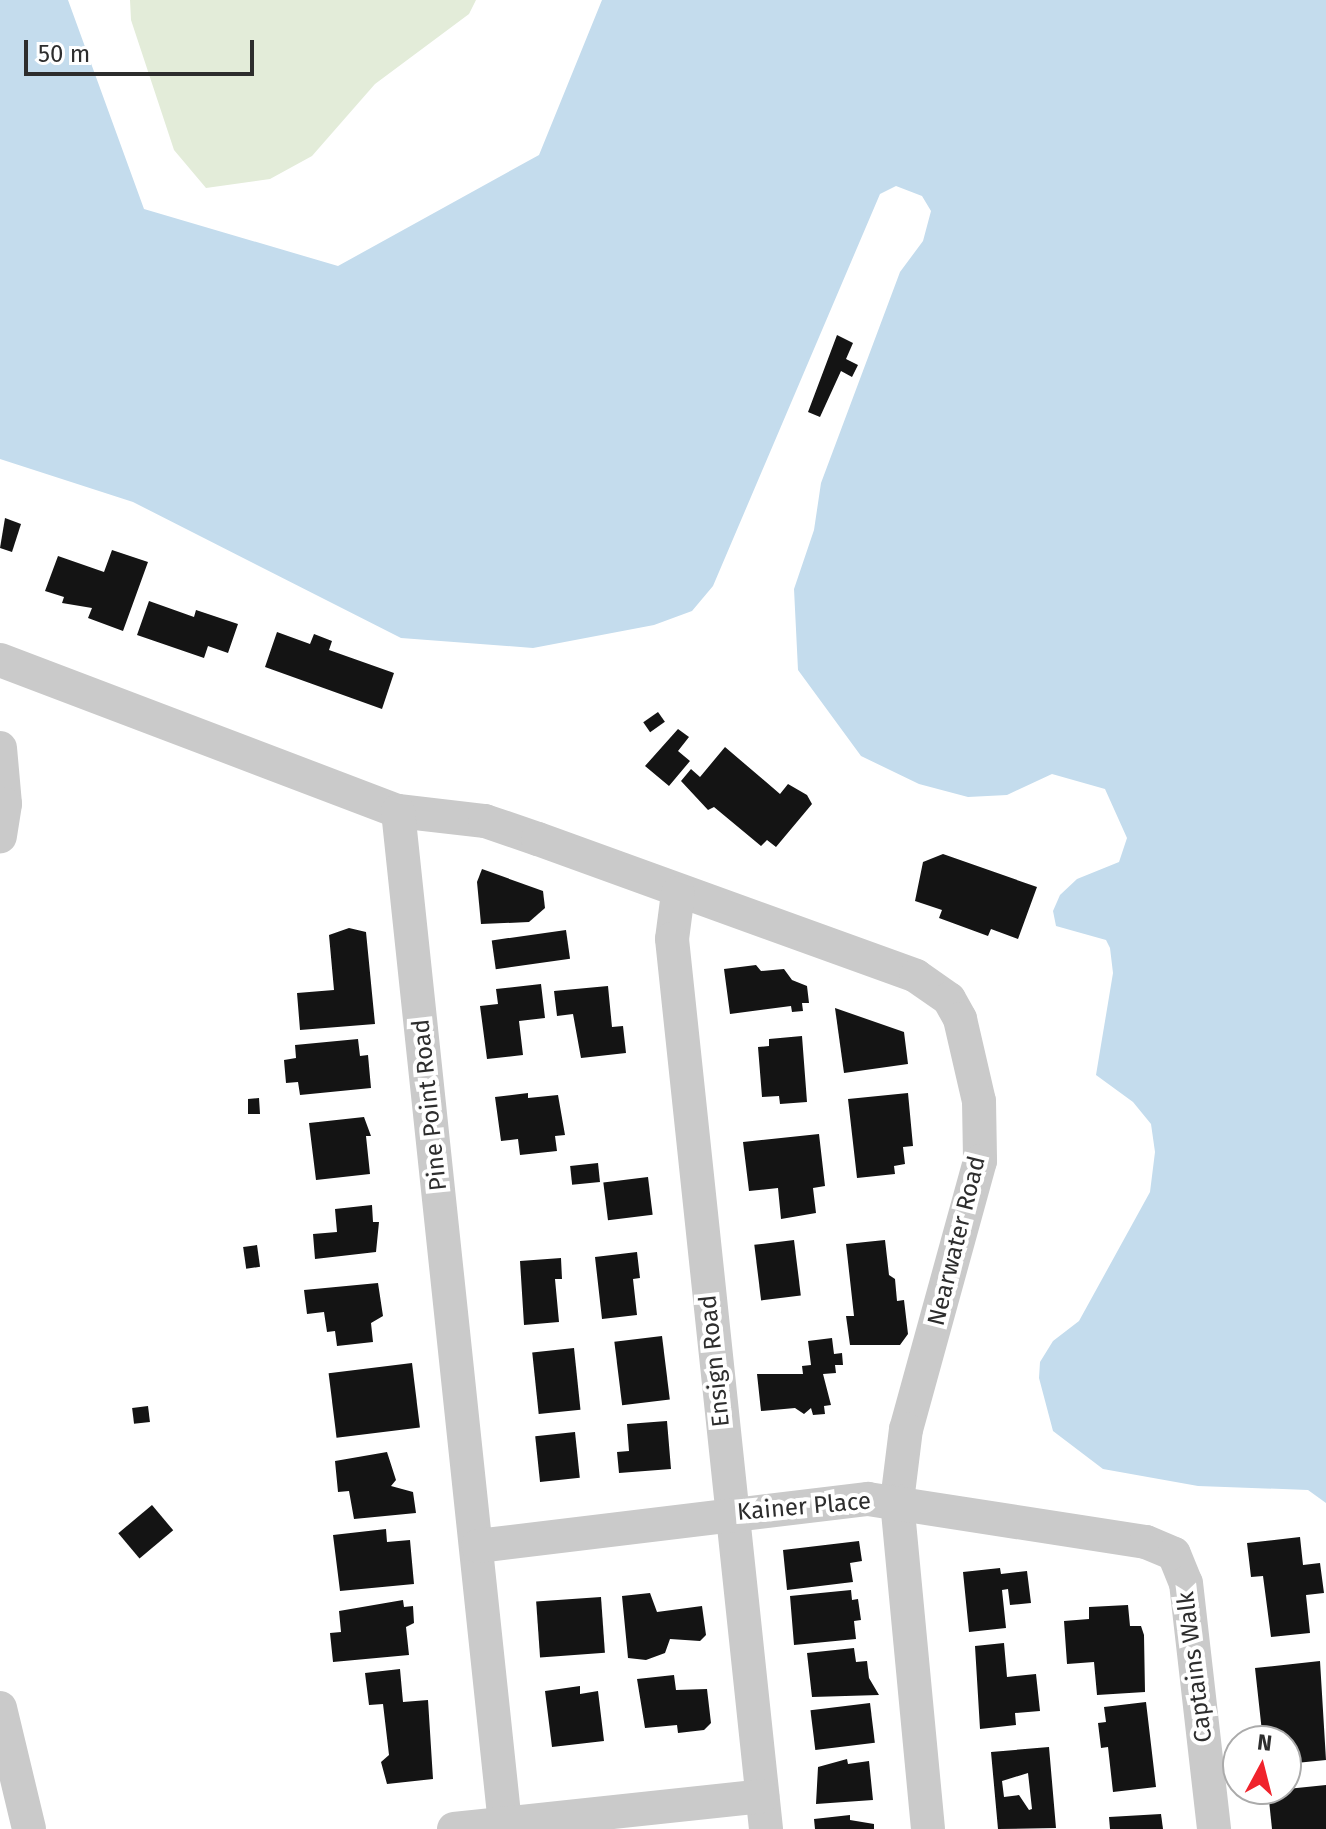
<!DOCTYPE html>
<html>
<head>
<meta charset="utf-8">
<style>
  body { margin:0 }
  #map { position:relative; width:1326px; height:1829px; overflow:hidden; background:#fff; font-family:"Fira Sans",sans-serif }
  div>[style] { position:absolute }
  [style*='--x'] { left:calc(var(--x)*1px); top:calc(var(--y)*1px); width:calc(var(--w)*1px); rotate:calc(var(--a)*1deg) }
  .green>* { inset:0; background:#e3ecd9 }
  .water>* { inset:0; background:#c4dced }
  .building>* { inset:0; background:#141414; transform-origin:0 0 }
  .minor>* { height:34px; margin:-17px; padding:0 17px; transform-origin:17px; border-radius:17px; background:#cacaca }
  span { translate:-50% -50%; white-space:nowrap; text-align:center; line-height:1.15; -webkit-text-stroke:8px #fff; paint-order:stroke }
  .street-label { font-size:24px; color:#2d2d2d }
  .north { position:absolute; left:1222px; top:1725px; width:80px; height:80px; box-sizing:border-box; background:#fff; border:2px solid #ababab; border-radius:50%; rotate:7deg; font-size:22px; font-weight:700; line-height:32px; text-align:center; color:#2d2d2d }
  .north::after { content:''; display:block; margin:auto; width:28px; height:36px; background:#f0232c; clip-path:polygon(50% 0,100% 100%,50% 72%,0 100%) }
  .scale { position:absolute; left:24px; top:40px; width:230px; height:36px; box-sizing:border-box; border:4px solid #2d2d2d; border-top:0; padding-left:10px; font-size:24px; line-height:28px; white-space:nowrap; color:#2d2d2d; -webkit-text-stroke:6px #fff; paint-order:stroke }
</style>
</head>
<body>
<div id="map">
  <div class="green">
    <i style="clip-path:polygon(130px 0,476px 0,469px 14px,375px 84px,312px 156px,270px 179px,206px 188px,174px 150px,131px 20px)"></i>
  </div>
  <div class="water">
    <i style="clip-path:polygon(0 0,68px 0,144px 209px,338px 266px,539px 155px,602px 0,1326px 0,1326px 1503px,1308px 1490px,1198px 1486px,1103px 1469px,1053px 1431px,1039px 1378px,1040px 1362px,1053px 1341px,1079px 1321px,1150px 1192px,1155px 1152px,1151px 1124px,1133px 1102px,1096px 1075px,1113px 973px,1110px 948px,1106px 940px,1056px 926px,1053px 911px,1060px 895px,1077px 879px,1119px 862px,1127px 838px,1105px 789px,1052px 774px,1007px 795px,968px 797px,919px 784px,861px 756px,798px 670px,794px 589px,814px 530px,821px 483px,900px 272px,923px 241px,931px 211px,922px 196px,896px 186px,880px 194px,713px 586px,692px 611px,654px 625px,533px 648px,401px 638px,133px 502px,0 459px)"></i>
  </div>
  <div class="building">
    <i style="clip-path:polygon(837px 335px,853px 343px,846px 359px,858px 365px,852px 377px,841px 371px,820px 417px,808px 412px)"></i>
    <i style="clip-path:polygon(5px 518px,21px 524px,12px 552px,0 548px)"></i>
    <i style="clip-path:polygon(112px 550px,148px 562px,123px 631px,88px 618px,92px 608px,62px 603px,64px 597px,45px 591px,58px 556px,104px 572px)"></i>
    <i style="clip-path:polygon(149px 601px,194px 617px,196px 610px,238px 624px,228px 653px,208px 646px,204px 658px,137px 635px)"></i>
    <i style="clip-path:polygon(277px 632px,310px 644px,314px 634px,332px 641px,329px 650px,394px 673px,382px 709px,265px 667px)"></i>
    <i style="left:658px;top:712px;width:12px;height:18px;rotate:55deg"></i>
    <i style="clip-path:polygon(678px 729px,689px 737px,678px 751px,690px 761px,669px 786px,645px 766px)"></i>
    <i style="clip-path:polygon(725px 747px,780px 794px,788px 784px,807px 795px,812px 804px,776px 847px,767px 840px,761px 846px,714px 807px,708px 810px,681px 781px,691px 769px,700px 777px)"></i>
    <i style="clip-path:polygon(943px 854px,1037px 887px,1018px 939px,991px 929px,988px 936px,939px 918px,942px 910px,915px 901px,923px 862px)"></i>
    <i style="clip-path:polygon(482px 869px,543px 891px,545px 908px,529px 922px,481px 924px,477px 882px)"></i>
    <i style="clip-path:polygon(349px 928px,366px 932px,375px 1024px,300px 1030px,297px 993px,334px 990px,329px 935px)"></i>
    <i style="left:566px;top:930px;width:29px;height:75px;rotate:82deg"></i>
    <i style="clip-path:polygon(756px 965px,761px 971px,784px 969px,792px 980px,807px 986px,809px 1003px,802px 1003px,803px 1011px,792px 1012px,791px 1006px,730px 1014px,724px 969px)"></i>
    <i style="clip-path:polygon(541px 984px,545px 1018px,519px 1021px,523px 1055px,487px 1059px,480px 1006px,498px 1004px,496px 989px)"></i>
    <i style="clip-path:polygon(608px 986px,612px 1027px,623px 1026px,626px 1053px,581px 1058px,573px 1014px,557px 1016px,554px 991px)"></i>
    <i style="clip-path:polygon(835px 1008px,904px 1032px,908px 1064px,844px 1073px)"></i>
    <i style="clip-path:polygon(802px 1036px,807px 1102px,780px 1104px,779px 1096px,762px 1097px,758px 1047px,769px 1046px,769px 1039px)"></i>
    <i style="clip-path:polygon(358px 1039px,360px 1056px,368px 1055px,371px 1088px,300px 1095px,298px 1082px,286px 1083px,284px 1060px,296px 1058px,295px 1045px)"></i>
    <i style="clip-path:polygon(528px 1093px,528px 1098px,558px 1095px,565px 1135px,555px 1136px,557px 1151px,520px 1155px,518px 1139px,501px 1141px,495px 1097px)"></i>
    <i style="clip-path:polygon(908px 1093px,913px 1146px,903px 1147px,905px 1164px,894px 1166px,895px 1174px,857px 1178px,848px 1099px)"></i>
    <i style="clip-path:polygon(259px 1098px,260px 1114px,248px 1114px,248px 1099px)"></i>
    <i style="clip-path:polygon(364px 1117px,371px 1136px,366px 1136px,370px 1174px,316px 1180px,309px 1123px)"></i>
    <i style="clip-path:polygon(819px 1134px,825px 1186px,813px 1188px,816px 1213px,781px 1219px,778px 1188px,749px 1191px,743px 1142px)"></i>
    <i style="left:598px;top:1163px;width:19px;height:28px;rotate:84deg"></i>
    <i style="left:648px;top:1177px;width:38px;height:45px;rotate:83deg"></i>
    <i style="clip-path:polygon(372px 1205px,373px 1222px,379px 1222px,376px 1252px,315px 1259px,313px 1234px,337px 1232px,335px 1209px)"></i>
    <i style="left:794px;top:1240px;width:56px;height:40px;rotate:83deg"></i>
    <i style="clip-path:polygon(885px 1240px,889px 1275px,895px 1279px,897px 1301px,904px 1300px,908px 1334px,900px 1345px,850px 1345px,846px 1316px,854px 1316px,846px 1244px)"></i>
    <i style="left:257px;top:1245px;width:22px;height:14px;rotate:82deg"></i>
    <i style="clip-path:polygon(637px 1252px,640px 1278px,633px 1279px,637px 1315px,602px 1319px,595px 1257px)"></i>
    <i style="clip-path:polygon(561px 1258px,562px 1279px,555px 1279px,559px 1322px,524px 1325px,520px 1261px)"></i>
    <i style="clip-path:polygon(378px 1283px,383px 1316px,371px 1323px,373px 1342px,337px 1346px,335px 1331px,327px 1332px,324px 1312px,307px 1314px,304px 1290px)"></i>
    <i style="left:662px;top:1336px;width:64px;height:48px;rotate:83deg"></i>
    <i style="clip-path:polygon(832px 1338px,834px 1354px,842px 1353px,843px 1365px,835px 1365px,836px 1373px,823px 1374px,831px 1405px,824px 1406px,825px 1414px,813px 1415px,811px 1408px,804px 1414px,795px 1408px,761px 1411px,757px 1374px,803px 1374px,802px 1366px,811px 1365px,808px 1341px)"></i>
    <i style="left:574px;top:1348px;width:62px;height:42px;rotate:84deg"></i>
    <i style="left:412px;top:1363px;width:65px;height:84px;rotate:83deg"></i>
    <i style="left:148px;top:1406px;width:16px;height:16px;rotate:83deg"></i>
    <i style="clip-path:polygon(667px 1421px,671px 1469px,619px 1473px,617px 1452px,629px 1451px,627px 1424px)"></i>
    <i style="left:575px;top:1432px;width:46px;height:40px;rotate:84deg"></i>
    <i style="clip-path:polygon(387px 1452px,396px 1480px,391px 1486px,413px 1492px,416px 1513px,354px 1519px,349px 1491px,338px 1492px,335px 1461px)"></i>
    <i style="left:152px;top:1505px;width:33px;height:44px;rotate:50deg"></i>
    <i style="clip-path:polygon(386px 1529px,387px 1542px,410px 1540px,414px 1584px,340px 1591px,333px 1535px)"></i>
    <i style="clip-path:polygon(1300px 1537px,1303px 1565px,1320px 1563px,1324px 1593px,1306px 1595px,1310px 1633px,1271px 1637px,1263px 1576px,1251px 1577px,1247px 1543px)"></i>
    <i style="clip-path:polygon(859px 1541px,862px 1561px,850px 1563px,853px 1582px,787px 1590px,783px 1550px)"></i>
    <i style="clip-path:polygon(1000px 1568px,1001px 1574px,1027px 1571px,1031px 1603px,1010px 1605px,1008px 1589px,1002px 1590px,1006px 1628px,969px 1632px,963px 1572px)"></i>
    <i style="clip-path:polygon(851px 1590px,852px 1600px,858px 1599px,861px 1620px,854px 1621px,856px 1639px,794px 1645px,790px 1596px)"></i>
    <i style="clip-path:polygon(650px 1593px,657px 1612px,702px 1606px,706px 1635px,700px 1641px,670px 1639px,665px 1653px,646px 1660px,628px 1658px,622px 1596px)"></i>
    <i style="left:601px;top:1597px;width:56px;height:65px;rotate:86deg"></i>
    <i style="clip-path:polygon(403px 1600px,404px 1607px,413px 1606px,414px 1623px,406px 1627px,409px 1655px,333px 1662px,330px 1633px,341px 1632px,339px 1611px)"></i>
    <i style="clip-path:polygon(1128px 1605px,1130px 1626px,1141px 1626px,1144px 1635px,1145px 1692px,1097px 1695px,1094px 1662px,1067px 1664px,1064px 1621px,1089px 1619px,1089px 1607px)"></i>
    <i style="clip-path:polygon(1004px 1643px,1007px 1677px,1036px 1674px,1040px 1711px,1015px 1713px,1016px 1725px,980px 1729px,975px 1646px)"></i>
    <i style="clip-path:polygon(854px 1648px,856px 1662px,867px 1661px,869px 1678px,879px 1695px,812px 1697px,807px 1653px)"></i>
    <i style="clip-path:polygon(1320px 1661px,1326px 1760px,1286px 1764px,1286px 1741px,1263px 1741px,1255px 1668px)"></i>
    <i style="clip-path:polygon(400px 1669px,403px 1702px,428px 1700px,433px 1779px,387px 1784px,381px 1762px,389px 1755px,383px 1704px,369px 1705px,365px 1673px)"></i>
    <i style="clip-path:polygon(674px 1675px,676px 1690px,707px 1689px,711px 1723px,704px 1730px,678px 1733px,677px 1725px,645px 1728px,637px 1679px)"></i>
    <i style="clip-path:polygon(580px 1686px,580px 1694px,598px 1691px,604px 1741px,552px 1747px,545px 1691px)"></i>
    <i style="clip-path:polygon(1146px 1702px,1156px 1787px,1113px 1792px,1108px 1747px,1101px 1748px,1098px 1723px,1106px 1722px,1104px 1707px)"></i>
    <i style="left:870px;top:1703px;width:40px;height:60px;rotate:83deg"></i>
    <i style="clip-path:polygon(evenodd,1049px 1747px,1056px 1828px,998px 1829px,991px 1752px,1049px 1747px,1028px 1773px,1032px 1809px,1029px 1810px,1019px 1795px,1004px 1797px,1002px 1781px,1028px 1773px)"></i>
    <i style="clip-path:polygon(847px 1759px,848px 1764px,869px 1761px,873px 1800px,816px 1804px,818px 1767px)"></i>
    <i style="clip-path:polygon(1326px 1785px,1326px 1829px,1272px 1829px,1268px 1791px)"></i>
    <i style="clip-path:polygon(1161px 1814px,1163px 1829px,1110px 1829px,1109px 1817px)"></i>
    <i style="clip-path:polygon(850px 1815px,850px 1820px,874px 1824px,874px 1829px,815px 1829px,814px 1819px)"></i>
  </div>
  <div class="minor">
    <i style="--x:0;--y:660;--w:426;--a:20.8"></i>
    <i style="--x:398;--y:811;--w:88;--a:6.6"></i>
    <i style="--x:485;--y:821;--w:56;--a:18.8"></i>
    <i style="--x:538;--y:839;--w:402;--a:19.9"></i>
    <i style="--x:916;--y:976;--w:40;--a:34.9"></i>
    <i style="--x:949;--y:999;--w:23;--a:61"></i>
    <i style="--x:960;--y:1019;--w:84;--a:77"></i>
    <i style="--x:979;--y:1101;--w:60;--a:89"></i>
    <i style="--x:980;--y:1161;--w:278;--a:105.4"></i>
    <i style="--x:906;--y:1429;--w:73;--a:97.1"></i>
    <i style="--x:897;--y:1501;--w:329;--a:84.6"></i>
    <i style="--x:0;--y:748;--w:56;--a:84.9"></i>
    <i style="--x:5;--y:804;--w:33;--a:99"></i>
    <i style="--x:398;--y:811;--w:1019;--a:83.97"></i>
    <i style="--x:678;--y:893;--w:46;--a:97.4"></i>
    <i style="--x:672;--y:939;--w:895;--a:83.97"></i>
    <i style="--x:478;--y:1546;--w:393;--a:-6.9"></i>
    <i style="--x:868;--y:1499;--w:281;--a:8.8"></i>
    <i style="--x:1146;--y:1542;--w:30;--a:23"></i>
    <i style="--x:1174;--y:1554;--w:31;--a:68"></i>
    <i style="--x:1186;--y:1583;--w:248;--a:83.5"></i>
    <i style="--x:0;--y:1708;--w:124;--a:76.5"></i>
    <i style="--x:454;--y:1829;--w:310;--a:-6.1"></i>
  </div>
  <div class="street-label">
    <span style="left:430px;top:1105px;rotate:-96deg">Pine Point Road</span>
    <span style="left:957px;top:1241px;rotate:-76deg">Nearwater Road</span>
    <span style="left:715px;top:1361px;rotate:-96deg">Ensign Road</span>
    <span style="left:804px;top:1507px;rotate:-5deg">Kainer Place</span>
    <span style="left:1195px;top:1667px;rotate:-97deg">Captains Walk</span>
  </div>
  <div class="north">N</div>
  <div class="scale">50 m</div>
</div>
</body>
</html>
